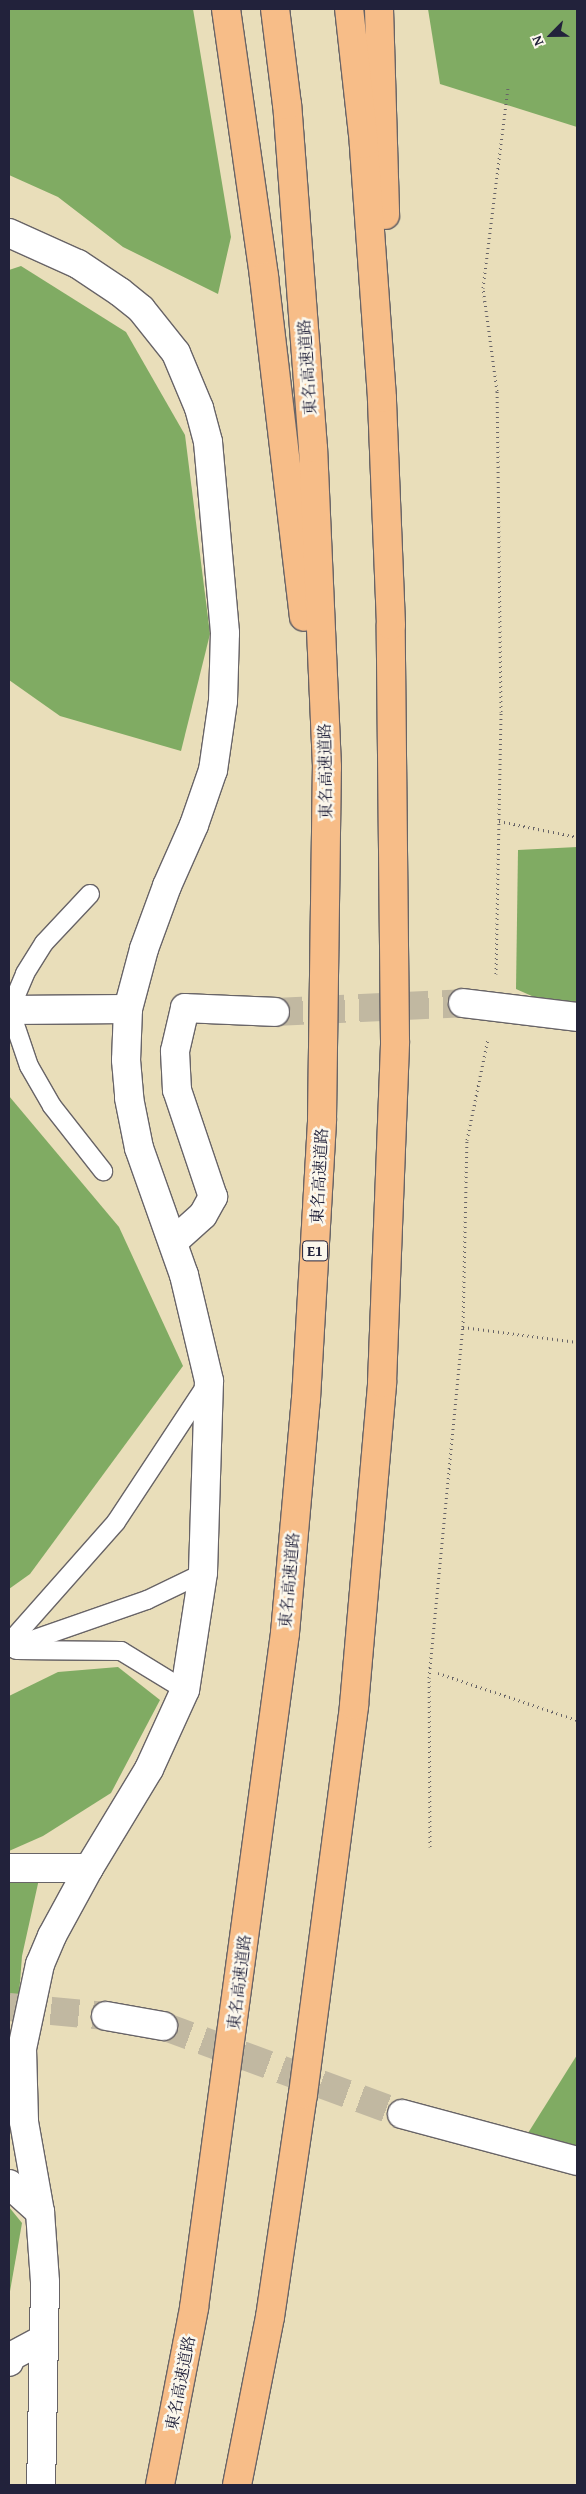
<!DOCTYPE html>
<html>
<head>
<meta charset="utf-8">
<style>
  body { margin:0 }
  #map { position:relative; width:586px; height:2494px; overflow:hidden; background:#e9deba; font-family:"Gentium Book Plus","Noto Serif JP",serif }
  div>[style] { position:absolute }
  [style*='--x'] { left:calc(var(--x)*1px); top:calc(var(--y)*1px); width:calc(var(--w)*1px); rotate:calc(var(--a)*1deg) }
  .forest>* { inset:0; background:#80ab63 }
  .minor-tunnel>* { height:28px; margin-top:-14px; transform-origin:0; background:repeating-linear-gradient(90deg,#c1b8a1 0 28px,transparent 0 42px) }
  .path>* { height:3px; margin-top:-1.5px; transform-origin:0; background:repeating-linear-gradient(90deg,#686467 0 1px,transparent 0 5px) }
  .roads { filter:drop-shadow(1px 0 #686467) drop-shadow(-1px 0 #686467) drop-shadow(0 1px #686467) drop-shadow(0 -1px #686467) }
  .service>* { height:18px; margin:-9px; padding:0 9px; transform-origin:9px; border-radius:9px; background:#fff }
  .minor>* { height:28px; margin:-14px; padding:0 14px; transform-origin:14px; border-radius:14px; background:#fff }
  .tertiary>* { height:28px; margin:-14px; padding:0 14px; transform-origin:14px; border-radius:14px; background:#fff }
  .motorway>* { height:28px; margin:-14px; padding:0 14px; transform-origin:14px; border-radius:14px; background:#f7bd88 }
  span { translate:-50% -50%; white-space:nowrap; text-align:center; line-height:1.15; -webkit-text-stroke:5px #fbf7ec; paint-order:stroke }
  .shield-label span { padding:1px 4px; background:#fbf7ec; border:1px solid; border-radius:4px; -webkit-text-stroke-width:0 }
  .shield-label { font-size:15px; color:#22223b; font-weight:700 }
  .street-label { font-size:16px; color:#22223b }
  .frame { position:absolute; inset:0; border:10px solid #22223b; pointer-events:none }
  .north { position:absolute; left:526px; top:10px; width:50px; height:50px; -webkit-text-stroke:4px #fbf7ec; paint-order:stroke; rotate:247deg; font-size:14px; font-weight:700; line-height:20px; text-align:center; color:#22223b }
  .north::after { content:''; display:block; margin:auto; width:18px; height:22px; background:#22223b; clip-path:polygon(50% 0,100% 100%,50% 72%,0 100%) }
</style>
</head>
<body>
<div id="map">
  <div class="forest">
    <i style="clip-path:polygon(9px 9px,193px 9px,231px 237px,218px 294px,123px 247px,58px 197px,9px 175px)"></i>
    <i style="clip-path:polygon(428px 9px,577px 9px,577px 127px,440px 84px)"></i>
    <i style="clip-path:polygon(21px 266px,126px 332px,185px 435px,210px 634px,181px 751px,60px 716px,9px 680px,9px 270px)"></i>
    <i style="clip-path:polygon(577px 847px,577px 1016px,516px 989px,518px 850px)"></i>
    <i style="clip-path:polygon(9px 1096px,119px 1227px,183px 1366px,30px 1574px,9px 1589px)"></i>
    <i style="clip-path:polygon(118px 1667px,160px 1700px,111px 1793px,43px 1836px,9px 1851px,9px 1696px,58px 1672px)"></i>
    <i style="clip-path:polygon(9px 1877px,39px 1879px,22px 1956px,19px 1995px,9px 1995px)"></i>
    <i style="clip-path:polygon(577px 2055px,577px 2148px,523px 2141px)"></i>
    <i style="clip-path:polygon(9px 2207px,22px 2223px,9px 2297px)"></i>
  </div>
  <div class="minor-tunnel">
    <i style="--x:275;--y:1012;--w:188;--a:-2.7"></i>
    <i style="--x:9;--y:2007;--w:97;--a:5.3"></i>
    <i style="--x:163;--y:2026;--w:255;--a:20.2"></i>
  </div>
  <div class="path">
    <i style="--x:499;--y:821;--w:80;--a:11.6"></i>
    <i style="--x:496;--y:974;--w:262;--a:-88.9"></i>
    <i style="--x:501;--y:712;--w:321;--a:-90.7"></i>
    <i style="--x:497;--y:391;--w:104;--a:-97.7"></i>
    <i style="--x:483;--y:288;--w:204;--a:-82.9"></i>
    <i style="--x:463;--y:1327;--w:115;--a:7.5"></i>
    <i style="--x:438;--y:1673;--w:147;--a:18.7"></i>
    <i style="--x:430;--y:1847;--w:169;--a:-90.3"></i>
    <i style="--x:429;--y:1678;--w:353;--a:-84.5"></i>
    <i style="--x:463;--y:1327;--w:187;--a:-88.8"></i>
    <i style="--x:467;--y:1140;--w:103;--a:-78.3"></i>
  </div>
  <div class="roads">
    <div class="service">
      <i style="--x:90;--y:894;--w:67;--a:133.2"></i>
      <i style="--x:44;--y:943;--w:36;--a:122"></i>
      <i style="--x:25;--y:974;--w:39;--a:113"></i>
      <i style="--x:10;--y:1010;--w:59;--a:71.3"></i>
      <i style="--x:29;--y:1066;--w:46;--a:60.1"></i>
      <i style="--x:52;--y:1106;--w:83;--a:51.9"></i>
      <i style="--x:9;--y:1643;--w:162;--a:-48.5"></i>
      <i style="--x:116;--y:1522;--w:165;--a:-56.6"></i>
      <i style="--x:9;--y:1648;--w:146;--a:-19.2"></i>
      <i style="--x:147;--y:1600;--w:62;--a:-25.7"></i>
      <i style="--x:16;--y:1650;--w:105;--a:0.5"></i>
      <i style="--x:121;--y:1651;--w:75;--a:31.4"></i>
    </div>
    <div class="minor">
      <i style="--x:463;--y:1003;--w:115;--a:7"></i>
      <i style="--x:9;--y:1010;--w:119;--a:-0.5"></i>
      <i style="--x:173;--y:1242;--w:40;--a:-42"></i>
      <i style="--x:203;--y:1215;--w:21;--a:-61"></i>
      <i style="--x:213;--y:1197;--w:113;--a:-108.6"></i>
      <i style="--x:177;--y:1090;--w:39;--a:-93"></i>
      <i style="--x:175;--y:1051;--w:44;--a:-76.9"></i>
      <i style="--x:185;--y:1008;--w:90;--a:2.5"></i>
      <i style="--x:9;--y:1868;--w:80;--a:0"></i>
      <i style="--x:106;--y:2016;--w:58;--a:10"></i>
      <i style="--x:402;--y:2114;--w:181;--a:15"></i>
      <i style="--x:9;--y:2184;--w:42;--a:42.1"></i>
      <i style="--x:9;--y:2362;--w:5;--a:-79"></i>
      <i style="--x:10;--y:2357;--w:38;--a:-28"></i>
    </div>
    <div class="tertiary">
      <i style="--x:9;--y:233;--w:76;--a:24.2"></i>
      <i style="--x:78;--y:264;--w:50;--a:33.7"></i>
      <i style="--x:120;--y:292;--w:27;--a:39"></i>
      <i style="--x:141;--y:309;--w:56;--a:51.5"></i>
      <i style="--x:176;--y:353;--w:60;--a:67.3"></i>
      <i style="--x:199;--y:408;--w:35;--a:75"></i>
      <i style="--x:208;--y:442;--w:192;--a:84.9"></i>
      <i style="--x:225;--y:633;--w:68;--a:91.7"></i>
      <i style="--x:223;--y:701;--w:70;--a:98.2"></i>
      <i style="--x:213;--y:770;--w:58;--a:109.1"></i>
      <i style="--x:194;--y:825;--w:67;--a:113.9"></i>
      <i style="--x:167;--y:886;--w:67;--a:110.1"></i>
      <i style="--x:144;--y:949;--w:62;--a:104.9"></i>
      <i style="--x:128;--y:1009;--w:51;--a:92.2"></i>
      <i style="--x:126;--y:1060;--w:38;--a:85"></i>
      <i style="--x:129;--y:1098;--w:51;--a:78.7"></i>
      <i style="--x:139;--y:1148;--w:135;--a:70.5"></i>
      <i style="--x:184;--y:1275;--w:109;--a:76.7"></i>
      <i style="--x:209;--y:1381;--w:192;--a:91.8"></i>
      <i style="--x:203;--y:1573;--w:118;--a:98.7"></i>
      <i style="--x:185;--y:1690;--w:87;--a:114.5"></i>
      <i style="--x:149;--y:1769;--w:116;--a:121.2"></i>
      <i style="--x:89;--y:1868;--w:77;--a:118.6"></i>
      <i style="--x:52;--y:1936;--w:30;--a:113"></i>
      <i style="--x:40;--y:1964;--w:87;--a:102"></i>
      <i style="--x:22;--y:2049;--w:73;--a:88.4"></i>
      <i style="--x:24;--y:2122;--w:91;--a:79.9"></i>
      <i style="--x:40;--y:2212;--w:70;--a:85.9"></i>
      <i style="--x:45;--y:2282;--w:203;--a:91.1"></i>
    </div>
    <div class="motorway">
      <i style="--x:226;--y:9;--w:271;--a:81.9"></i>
      <i style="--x:264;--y:277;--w:342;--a:83.3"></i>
      <i style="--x:379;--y:9;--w:206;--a:88.3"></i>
      <i style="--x:160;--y:2485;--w:180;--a:-79.1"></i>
      <i style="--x:194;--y:2308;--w:681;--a:-82.32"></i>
      <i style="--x:285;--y:1633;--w:235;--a:-84.9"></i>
      <i style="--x:306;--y:1399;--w:280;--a:-86.7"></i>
      <i style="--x:322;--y:1119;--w:352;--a:-89.2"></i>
      <i style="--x:327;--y:767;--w:319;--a:-92.5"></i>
      <i style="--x:313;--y:448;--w:344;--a:-94.3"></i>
      <i style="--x:287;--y:105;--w:97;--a:-97.1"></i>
      <i style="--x:237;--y:2485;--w:171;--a:-78.9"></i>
      <i style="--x:270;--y:2317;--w:225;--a:-81.6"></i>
      <i style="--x:303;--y:2094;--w:392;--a:-82.5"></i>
      <i style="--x:354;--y:1705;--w:323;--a:-85"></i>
      <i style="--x:382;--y:1383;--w:342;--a:-87.8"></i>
      <i style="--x:395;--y:1041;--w:416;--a:-90.6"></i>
      <i style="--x:391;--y:625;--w:227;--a:-92.3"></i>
      <i style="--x:382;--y:398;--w:255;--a:-94.1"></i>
      <i style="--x:364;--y:144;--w:136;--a:-96.3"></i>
    </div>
  </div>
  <div class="shield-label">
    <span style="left:315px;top:1251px">E1</span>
  </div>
  <div class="street-label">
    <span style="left:307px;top:367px;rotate:-94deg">東名高速道路</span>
    <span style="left:325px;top:771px;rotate:-91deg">東名高速道路</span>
    <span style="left:319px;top:1176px;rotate:-87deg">東名高速道路</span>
    <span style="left:289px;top:1580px;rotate:-85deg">東名高速道路</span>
    <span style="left:239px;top:1982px;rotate:-83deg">東名高速道路</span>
    <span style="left:180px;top:2383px;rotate:-79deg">東名高速道路</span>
  </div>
  <div class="frame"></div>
  <div class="north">N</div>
</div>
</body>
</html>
